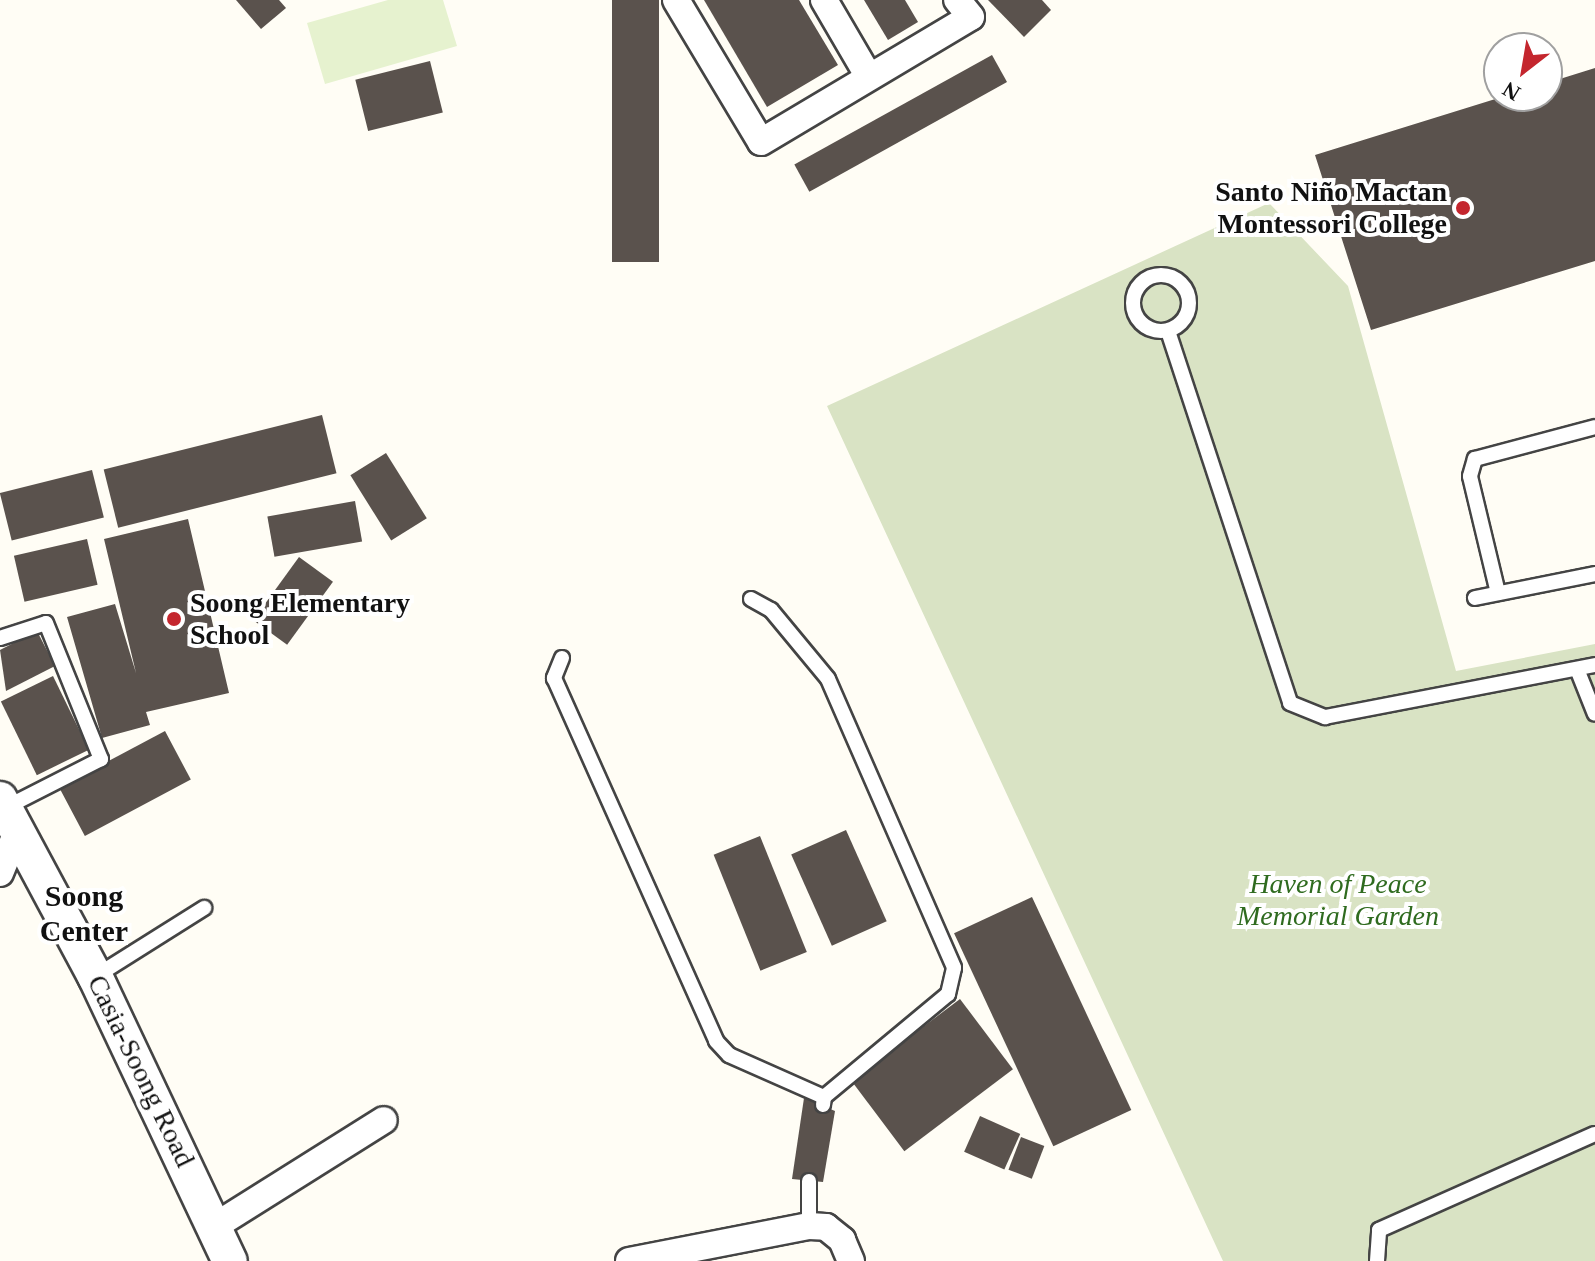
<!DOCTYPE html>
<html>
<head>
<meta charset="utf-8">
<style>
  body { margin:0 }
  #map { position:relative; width:1595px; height:1261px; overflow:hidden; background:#fffdf5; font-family:Georgia,serif }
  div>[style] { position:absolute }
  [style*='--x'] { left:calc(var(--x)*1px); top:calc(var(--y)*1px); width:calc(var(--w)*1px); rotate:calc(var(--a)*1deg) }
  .cemetery>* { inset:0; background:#d9e3c4 }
  .pitch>* { inset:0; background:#e6f2cf }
  .building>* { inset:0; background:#5a524d; transform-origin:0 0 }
  .roads { filter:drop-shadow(2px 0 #444) drop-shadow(-2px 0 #444) drop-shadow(0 2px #444) drop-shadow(0 -2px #444) }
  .service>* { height:14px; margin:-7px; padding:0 7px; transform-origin:7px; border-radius:7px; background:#fff }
  .service>.ring { margin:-7px; padding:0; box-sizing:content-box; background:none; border:14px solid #fff; border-radius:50% }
  .minor>* { height:26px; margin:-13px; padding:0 13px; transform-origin:13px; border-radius:13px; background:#fff }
  .tertiary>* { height:34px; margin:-17px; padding:0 17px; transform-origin:17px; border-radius:17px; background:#fff }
  .dots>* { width:22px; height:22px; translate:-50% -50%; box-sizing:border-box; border:4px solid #fff; border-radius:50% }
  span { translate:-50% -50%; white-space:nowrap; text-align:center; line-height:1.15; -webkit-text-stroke:8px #fff; paint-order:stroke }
  .poi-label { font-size:28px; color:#111; font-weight:700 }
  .right { translate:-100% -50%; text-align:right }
  .left { translate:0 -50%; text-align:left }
  .park-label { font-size:28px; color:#2f6b1f; font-style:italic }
  .street-label { font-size:28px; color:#111 }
  .neighbourhood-label { font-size:30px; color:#111; font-weight:700 }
  .north { position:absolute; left:1483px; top:32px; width:80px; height:80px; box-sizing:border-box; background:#fff; border:2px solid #a0a0a0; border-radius:50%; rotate:211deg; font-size:22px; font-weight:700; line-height:32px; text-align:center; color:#111 }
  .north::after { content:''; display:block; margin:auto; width:28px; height:36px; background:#c4262e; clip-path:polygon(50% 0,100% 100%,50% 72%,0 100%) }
</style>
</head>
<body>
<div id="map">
  <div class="cemetery">
    <i style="clip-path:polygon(1269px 203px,1348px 286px,1456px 671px,1595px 644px,1595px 1261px,1223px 1261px,827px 406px)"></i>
  </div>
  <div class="pitch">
    <i style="clip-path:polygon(388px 0,443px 0,457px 46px,325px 84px,307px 23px)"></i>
  </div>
  <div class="building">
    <i style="clip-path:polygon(236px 0,279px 0,286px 8px,261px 29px)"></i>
    <i style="left:612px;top:0;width:47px;height:262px"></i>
    <i style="clip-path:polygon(704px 0,799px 0,838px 65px,767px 107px)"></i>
    <i style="clip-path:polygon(864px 0,905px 0,918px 22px,888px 40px)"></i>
    <i style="clip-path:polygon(988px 0,1042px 0,1051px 10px,1024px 37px)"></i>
    <i style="left:992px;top:55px;width:31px;height:226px;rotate:61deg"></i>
    <i style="left:430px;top:61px;width:53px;height:77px;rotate:76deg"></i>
    <i style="clip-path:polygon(1595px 68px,1595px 261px,1371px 330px,1315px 155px,1505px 96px,1547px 96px,1547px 83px)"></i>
    <i style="left:322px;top:415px;width:60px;height:225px;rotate:76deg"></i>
    <i style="left:386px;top:453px;width:77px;height:42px;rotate:58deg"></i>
    <i style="left:92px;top:470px;width:49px;height:95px;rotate:76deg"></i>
    <i style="left:355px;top:501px;width:41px;height:89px;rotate:80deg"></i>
    <i style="clip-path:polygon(188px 519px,229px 693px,146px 712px,150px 725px,102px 738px,67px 617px,115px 604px,136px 673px,104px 539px)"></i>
    <i style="left:87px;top:539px;width:47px;height:75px;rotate:77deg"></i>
    <i style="left:299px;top:557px;width:42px;height:78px;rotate:36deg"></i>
    <i style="clip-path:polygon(37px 631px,55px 666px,6px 691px,0 650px)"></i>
    <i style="left:53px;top:676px;width:82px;height:58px;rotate:64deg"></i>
    <i style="left:165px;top:731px;width:55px;height:120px;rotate:62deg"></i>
    <i style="left:846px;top:830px;width:100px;height:60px;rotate:66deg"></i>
    <i style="left:760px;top:836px;width:125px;height:50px;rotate:68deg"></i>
    <i style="left:1032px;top:897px;width:235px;height:86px;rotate:65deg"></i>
    <i style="left:960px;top:999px;width:88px;height:136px;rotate:53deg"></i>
    <i style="clip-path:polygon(804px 1098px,835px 1111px,823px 1182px,792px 1179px)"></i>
    <i style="left:980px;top:1116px;width:44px;height:39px;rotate:24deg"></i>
    <i style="left:1021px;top:1137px;width:25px;height:35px;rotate:21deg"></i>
  </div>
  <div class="roads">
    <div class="service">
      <i class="ring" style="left:1133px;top:275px;width:42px;height:42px"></i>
      <i style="--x:1168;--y:331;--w:391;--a:71.8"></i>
      <i style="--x:1290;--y:703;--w:38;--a:22"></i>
      <i style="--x:1325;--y:717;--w:275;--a:-10.9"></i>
      <i style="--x:1498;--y:593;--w:120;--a:-103.5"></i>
      <i style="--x:1470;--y:476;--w:18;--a:-74"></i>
      <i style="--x:1475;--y:459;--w:124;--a:-14.9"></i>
      <i style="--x:1475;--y:598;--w:122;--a:-11.3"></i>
      <i style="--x:751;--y:599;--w:23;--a:29"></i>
      <i style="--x:771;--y:610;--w:89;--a:50.4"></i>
      <i style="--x:828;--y:679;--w:315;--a:66.4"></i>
      <i style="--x:954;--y:968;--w:27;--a:103"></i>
      <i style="--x:948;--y:994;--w:161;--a:140.3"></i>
      <i style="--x:0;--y:638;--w:48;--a:-18.1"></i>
      <i style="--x:46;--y:623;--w:147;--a:68"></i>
      <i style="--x:101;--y:759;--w:108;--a:153"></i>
      <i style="--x:562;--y:658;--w:22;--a:112"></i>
      <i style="--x:554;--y:678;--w:398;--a:65.9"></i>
      <i style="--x:716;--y:1041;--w:19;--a:47"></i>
      <i style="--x:729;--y:1055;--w:104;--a:23.9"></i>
      <i style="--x:824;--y:1097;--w:8;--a:97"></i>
      <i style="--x:1577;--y:669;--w:48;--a:68.2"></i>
      <i style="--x:96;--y:976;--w:128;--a:-32.2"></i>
      <i style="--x:809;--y:1226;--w:45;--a:-90"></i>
      <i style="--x:1377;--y:1261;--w:31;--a:-86"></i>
      <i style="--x:1379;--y:1230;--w:236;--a:-24"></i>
    </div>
    <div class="minor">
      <i style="--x:676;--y:0;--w:165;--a:59.1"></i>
      <i style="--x:761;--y:142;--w:244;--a:-30.8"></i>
      <i style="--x:971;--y:17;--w:22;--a:-129"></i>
      <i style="--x:824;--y:0;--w:89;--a:59.7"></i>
      <i style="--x:0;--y:873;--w:44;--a:-67.5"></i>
      <i style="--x:215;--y:1226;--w:199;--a:-32.1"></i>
      <i style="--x:629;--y:1261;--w:183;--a:-11"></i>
      <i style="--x:809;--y:1226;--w:17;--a:3"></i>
      <i style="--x:826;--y:1227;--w:21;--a:39"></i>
      <i style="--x:842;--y:1240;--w:23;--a:67"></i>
    </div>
    <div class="tertiary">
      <i style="--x:0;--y:799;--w:201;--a:61.8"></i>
      <i style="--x:95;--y:976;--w:315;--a:64.7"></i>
    </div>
  </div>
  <div class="dots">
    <i style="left:1463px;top:208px;background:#c4262e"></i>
    <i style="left:174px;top:619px;background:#c4262e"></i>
  </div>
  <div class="poi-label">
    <span class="right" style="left:1447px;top:208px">Santo Niño Mactan<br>Montessori College</span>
    <span class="left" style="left:190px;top:619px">Soong Elementary<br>School</span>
  </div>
  <div class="park-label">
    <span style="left:1338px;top:900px">Haven of Peace<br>Memorial Garden</span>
  </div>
  <div class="street-label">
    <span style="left:141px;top:1071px;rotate:64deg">Casia-Soong Road</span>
  </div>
  <div class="neighbourhood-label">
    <span style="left:84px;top:913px">Soong<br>Center</span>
  </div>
  <div class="north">N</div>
</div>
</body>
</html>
